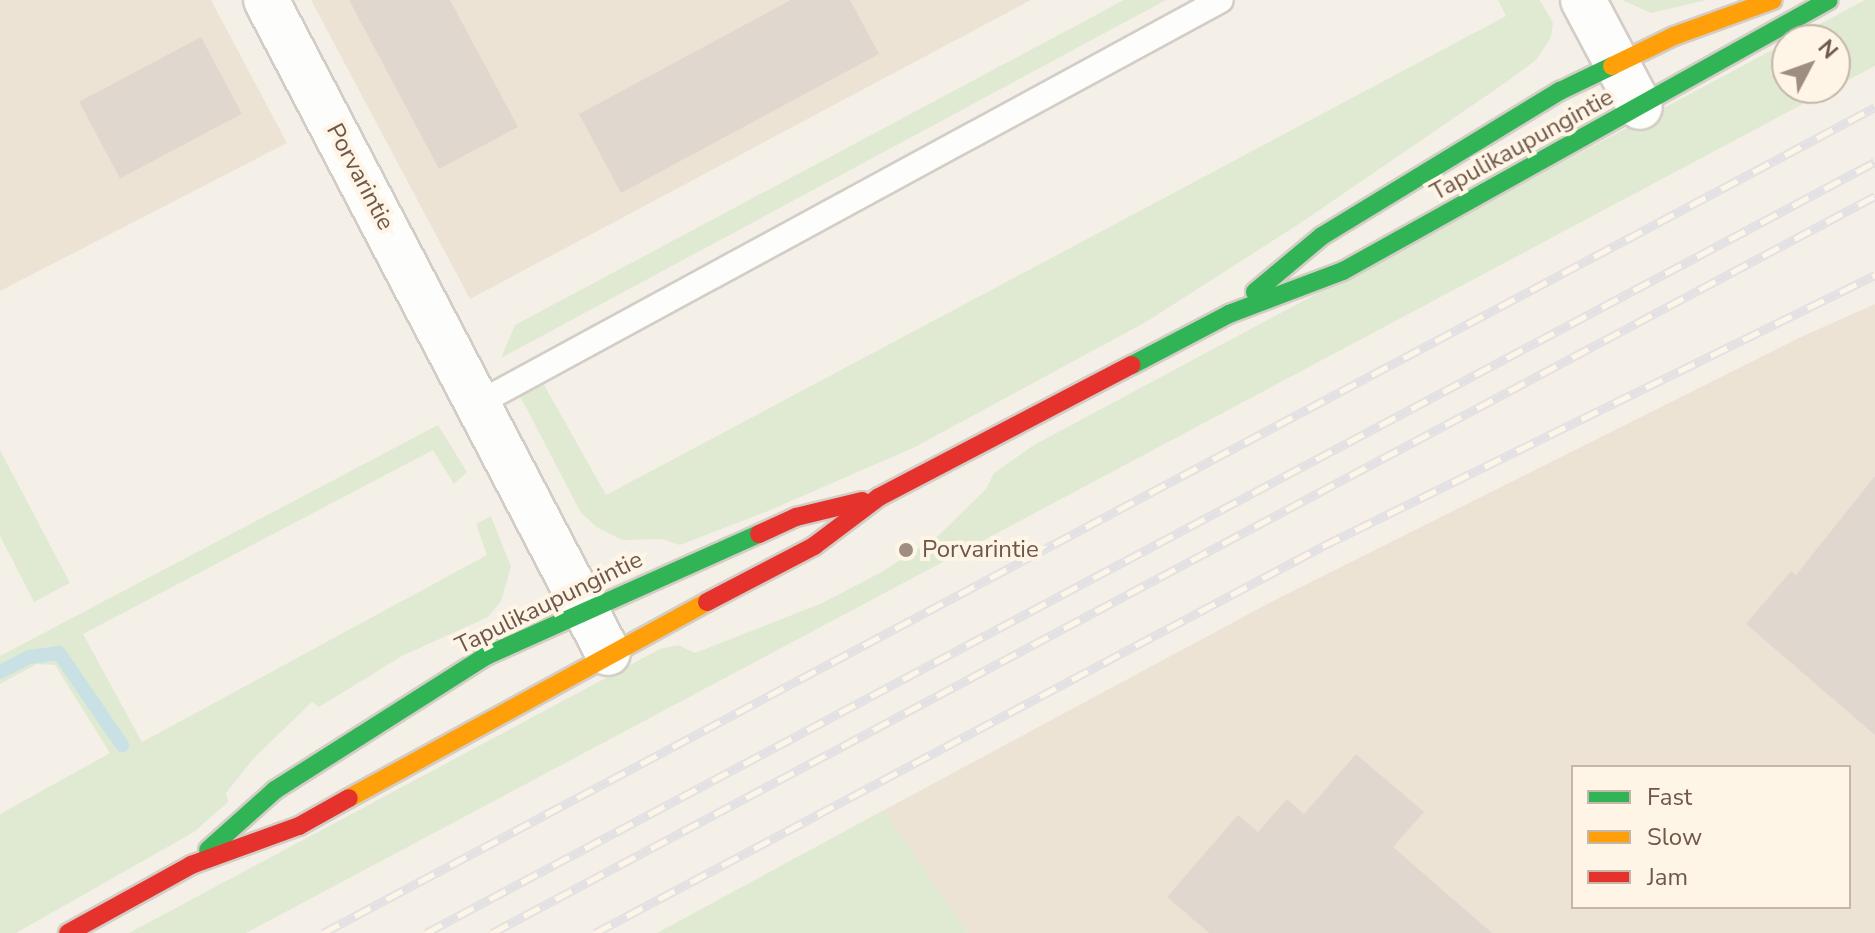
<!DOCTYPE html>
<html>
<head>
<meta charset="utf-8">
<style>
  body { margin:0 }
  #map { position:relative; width:1875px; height:933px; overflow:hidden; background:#f4f0e7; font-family:"Nunito Sans",sans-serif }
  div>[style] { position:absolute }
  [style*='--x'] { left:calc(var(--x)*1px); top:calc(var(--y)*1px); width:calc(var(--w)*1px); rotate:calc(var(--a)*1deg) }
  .residential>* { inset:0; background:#ede3d4 }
  .green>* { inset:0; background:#e0ead2 }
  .stream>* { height:14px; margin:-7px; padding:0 7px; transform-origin:7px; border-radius:7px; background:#c9e1e4 }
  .building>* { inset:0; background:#e0d8cf; transform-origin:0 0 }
  .roads { filter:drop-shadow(2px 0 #d3cdc6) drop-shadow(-2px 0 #d3cdc6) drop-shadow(0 2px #d3cdc6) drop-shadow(0 -2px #d3cdc6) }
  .lane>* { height:24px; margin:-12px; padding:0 12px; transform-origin:12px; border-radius:12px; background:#fdfdfb }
  .street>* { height:44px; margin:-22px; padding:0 22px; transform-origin:22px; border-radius:22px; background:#fdfdfb }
  .fast>* { height:18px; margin:-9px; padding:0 9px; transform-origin:9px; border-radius:9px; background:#30b455 }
  .slow>* { height:18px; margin:-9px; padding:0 9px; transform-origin:9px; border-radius:9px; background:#ff9f0a }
  .jam>* { height:18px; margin:-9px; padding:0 9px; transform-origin:9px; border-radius:9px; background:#e5322d }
  .rail>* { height:9px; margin-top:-4.5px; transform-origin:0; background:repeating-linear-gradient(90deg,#fef5e6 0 18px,#e3e1e3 0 36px); box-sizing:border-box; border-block:2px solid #e3e1e3 }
  .dots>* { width:22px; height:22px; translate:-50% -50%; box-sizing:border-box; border:4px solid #fef5e6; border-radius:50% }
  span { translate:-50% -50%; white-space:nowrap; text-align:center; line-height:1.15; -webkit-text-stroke:8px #fef5e6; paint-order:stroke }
  .street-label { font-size:24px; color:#6f584a }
  .poi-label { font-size:24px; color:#6f584a }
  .left { translate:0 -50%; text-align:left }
  .legend { position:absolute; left:1571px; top:765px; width:280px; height:144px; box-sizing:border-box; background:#fef5e6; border:2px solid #c5b6a8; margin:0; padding:10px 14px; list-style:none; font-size:24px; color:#6f584a }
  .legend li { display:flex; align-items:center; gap:16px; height:40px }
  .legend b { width:40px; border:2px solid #c5b6a8 }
  .north { position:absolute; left:1771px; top:24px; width:80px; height:80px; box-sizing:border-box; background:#fef5e6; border:2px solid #c5b6a8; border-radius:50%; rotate:49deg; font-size:22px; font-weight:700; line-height:32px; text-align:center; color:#6f584a }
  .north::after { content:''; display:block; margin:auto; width:28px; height:36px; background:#9e8d81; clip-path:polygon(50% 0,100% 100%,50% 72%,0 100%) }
</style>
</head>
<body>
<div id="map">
  <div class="residential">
    <i style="clip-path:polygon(0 0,211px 0,287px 143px,0 291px)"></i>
    <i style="clip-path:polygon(311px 0,1031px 0,470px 299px)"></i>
    <i style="clip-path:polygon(evenodd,1875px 304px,1875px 933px,968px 933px,884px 810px,1271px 602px,1801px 337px,1875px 304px,1573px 767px,1849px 767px,1849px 907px,1573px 907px,1573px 767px)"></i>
  </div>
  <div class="green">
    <i style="clip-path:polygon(1124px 0,1166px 0,501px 358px,515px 325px)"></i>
    <i style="clip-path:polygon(1498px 0,1540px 0,1553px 23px,1551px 37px,1536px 60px,1505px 83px,1299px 224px,1146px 322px,913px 448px,768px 511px,680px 545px,662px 539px,622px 540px,598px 528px,581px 513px,519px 394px,543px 383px,606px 495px,1506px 16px)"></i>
    <i style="clip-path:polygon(1622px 0,1707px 0,1651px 13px)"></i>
    <i style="clip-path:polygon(1865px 0,1875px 0,1875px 66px,1835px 87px,1835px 40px,1790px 40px)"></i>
    <i style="clip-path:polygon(1787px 42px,1787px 88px,1833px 88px,246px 933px,129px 933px,660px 649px,678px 645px,695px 653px,820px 604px,878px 574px,937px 537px,986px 489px,994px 473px,1034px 445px)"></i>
    <i style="clip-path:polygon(438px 425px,467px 472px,454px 484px,433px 450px,83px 634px,142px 742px,487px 555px,476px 524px,491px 516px,511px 567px,501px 601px,488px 617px,402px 656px,319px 707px,312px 702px,254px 758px,226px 793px,228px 802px,194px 832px,16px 933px,0 933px,0 814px,110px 753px,55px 665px,37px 664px,0 684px,0 656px)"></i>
    <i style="clip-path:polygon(0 450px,70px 583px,34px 602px,0 536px)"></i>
    <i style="clip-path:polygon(884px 810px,968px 933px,657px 933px)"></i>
  </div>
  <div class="stream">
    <i style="--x:0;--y:672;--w:34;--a:-27"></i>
    <i style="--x:30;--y:657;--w:29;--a:-8"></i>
    <i style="--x:59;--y:653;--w:112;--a:55.6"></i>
  </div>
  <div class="building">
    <i style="clip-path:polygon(349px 0,450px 0,518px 127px,439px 169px)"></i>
    <i style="clip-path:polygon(791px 0,850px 0,879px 54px,621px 193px,579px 114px)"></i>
    <i style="left:201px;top:37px;width:87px;height:138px;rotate:62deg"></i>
    <i style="clip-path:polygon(1875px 476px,1875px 735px,1746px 624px,1791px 571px,1796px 575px)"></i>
    <i style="clip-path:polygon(1356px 754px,1424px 812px,1393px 847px,1492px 933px,1209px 933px,1167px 897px,1238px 815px,1258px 832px,1287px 799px,1304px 814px)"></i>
  </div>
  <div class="roads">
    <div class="lane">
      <i style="--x:479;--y:403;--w:844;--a:-28.51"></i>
    </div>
    <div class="street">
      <i style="--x:266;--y:0;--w:737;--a:62.36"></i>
      <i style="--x:1583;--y:0;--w:121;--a:62"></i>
    </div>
    <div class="fast">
      <i style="--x:1255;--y:292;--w:87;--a:-39.9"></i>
      <i style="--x:1322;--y:236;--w:279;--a:-31.4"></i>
      <i style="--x:1560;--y:91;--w:58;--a:-25.7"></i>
      <i style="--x:1132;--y:365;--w:110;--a:-27.7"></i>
      <i style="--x:1229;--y:314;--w:122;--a:-20.7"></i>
      <i style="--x:1343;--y:271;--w:556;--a:-29.14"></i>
      <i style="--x:208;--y:850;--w:90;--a:-41.8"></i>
      <i style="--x:275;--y:790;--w:250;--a:-32.4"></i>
      <i style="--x:486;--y:656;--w:299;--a:-24.1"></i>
    </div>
    <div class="slow">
      <i style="--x:1612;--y:66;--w:69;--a:-25.8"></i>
      <i style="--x:1674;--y:36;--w:105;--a:-20"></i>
      <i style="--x:349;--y:798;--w:408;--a:-28.7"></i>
    </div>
    <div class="jam">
      <i style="--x:759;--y:534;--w:41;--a:-24.7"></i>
      <i style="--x:796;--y:517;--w:68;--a:-13.6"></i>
      <i style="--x:707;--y:602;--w:121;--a:-27.6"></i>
      <i style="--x:814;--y:546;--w:81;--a:-37"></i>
      <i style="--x:879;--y:497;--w:285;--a:-27.6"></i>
      <i style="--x:68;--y:933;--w:141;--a:-28.9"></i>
      <i style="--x:191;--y:865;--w:115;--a:-19.9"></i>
      <i style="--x:299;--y:826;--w:57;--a:-29.2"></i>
    </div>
  </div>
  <div class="rail">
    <i style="--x:323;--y:933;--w:1758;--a:-28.02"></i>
    <i style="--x:426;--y:933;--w:1641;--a:-28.02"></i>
    <i style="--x:492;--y:933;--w:1567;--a:-28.05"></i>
    <i style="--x:595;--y:933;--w:824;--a:-27.99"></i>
    <i style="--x:1323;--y:546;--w:615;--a:-26.15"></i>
  </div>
  <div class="dots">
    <i style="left:906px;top:550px;background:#9e8d81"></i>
  </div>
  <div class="street-label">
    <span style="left:1522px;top:145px;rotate:-29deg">Tapulikaupungintie</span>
    <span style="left:360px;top:177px;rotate:62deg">Porvarintie</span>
    <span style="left:549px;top:603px;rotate:-26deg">Tapulikaupungintie</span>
  </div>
  <div class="poi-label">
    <span class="left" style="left:922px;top:550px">Porvarintie</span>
  </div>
  <ul class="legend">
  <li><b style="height:10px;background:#30b455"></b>Fast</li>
  <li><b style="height:10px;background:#ff9f0a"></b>Slow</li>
  <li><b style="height:10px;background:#e5322d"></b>Jam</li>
  </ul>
  <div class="north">N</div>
</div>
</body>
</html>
